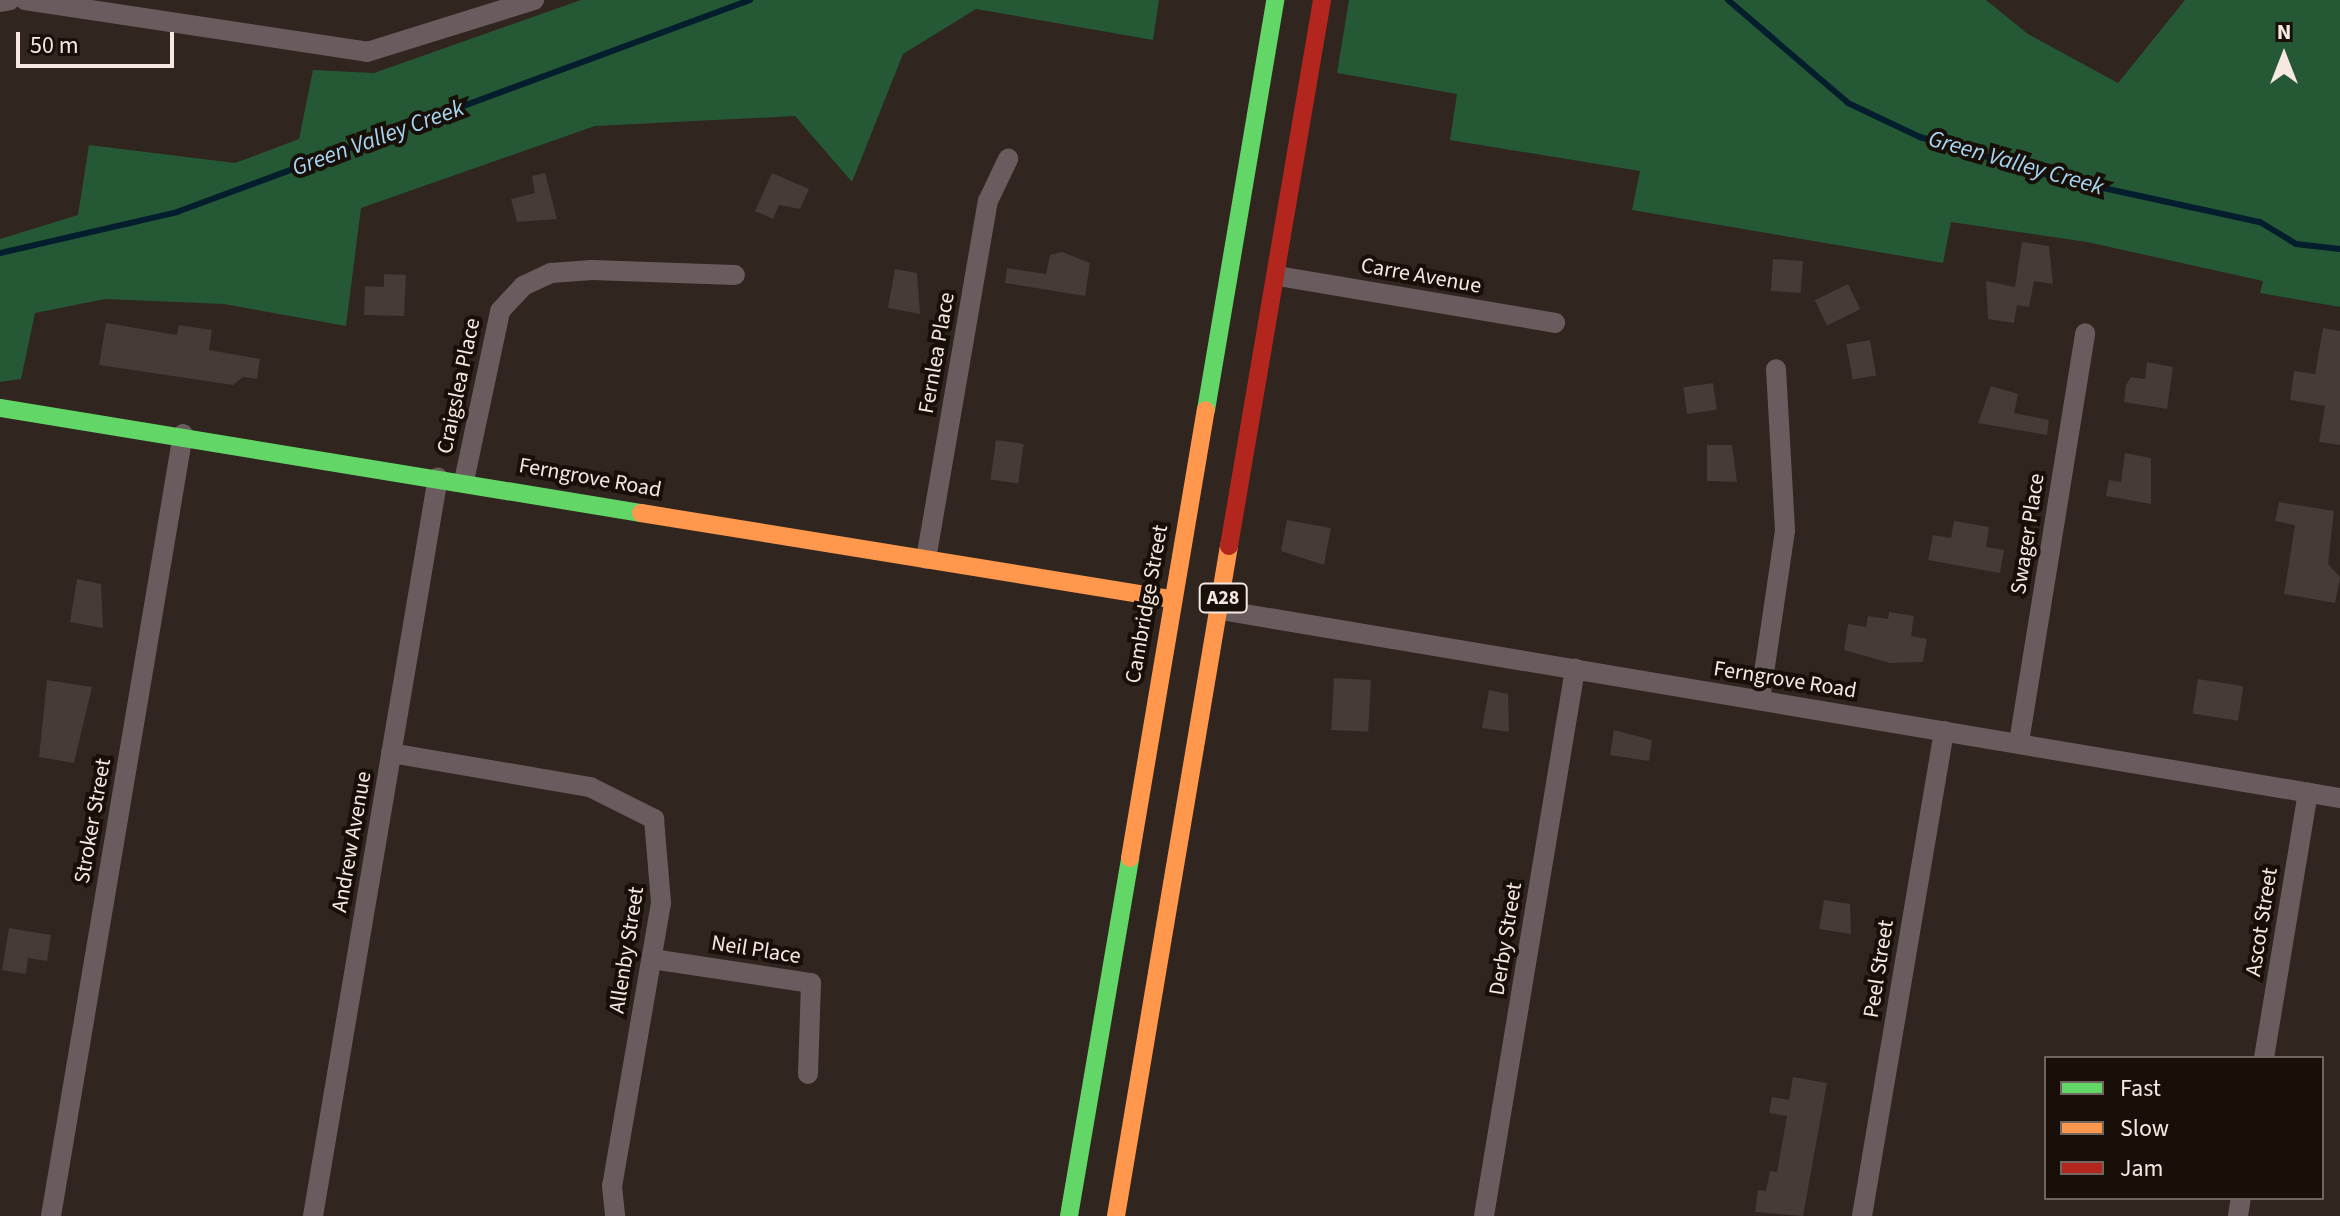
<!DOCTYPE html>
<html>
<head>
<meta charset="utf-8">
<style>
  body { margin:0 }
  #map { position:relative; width:2340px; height:1216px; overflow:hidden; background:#30251f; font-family:"Source Sans 3",sans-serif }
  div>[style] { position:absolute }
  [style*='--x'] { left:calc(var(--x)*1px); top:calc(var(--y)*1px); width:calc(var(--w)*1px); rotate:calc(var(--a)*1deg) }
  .green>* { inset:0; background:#255835 }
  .stream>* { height:6px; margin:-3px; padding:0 3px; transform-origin:3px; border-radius:3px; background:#041e2e }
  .building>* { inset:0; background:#453b37; transform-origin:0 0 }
  .street>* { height:20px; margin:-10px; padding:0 10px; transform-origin:10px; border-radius:10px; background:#6a5c5e }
  .fast>* { height:18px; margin:-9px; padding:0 9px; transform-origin:9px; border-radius:9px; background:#63d668 }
  .slow>* { height:18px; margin:-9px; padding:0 9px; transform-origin:9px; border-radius:9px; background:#ff974d }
  .jam>* { height:18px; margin:-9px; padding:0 9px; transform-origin:9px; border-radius:9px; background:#b3261e }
  span { translate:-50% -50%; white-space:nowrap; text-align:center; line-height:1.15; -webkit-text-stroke:8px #180f09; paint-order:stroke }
  .shield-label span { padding:2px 6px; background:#180f09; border:2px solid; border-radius:6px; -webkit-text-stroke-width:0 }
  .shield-label { font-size:20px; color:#f7e9e1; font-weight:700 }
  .street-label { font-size:22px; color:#f7e9e1 }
  .water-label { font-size:24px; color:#a6d5f2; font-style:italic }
  .legend { position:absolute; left:2044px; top:1056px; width:280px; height:144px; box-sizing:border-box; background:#180f09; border:2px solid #71665f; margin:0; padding:10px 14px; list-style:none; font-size:24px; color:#f7e9e1 }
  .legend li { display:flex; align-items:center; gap:16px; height:40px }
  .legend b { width:40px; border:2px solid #71665f }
  .north { position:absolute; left:2244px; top:16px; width:80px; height:80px; -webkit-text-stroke:6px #180f09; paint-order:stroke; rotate:0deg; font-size:22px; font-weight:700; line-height:32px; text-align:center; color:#f7e9e1 }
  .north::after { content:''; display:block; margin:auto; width:28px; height:36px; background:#f7e9e1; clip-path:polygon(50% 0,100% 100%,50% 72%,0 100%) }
  .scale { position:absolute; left:16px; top:32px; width:158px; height:36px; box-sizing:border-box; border:4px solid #f7e9e1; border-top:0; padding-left:10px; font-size:24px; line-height:28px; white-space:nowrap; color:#f7e9e1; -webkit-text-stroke:6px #180f09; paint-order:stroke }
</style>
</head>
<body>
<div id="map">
  <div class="green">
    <i style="clip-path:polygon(581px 0,1159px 0,1153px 40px,976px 9px,903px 54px,852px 182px,795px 116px,595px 126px,361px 208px,346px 326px,224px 304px,105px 299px,35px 313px,21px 379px,0 382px,0 239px,78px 215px,89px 145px,235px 163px,299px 139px,313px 70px,374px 73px)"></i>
    <i style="clip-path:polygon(1349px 0,1986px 0,2028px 34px,2118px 83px,2185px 0,2340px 0,2340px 307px,2260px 293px,2263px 281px,2087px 242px,1951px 222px,1943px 263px,1632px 210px,1640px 171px,1450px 140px,1457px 94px,1337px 73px)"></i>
  </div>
  <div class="stream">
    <i style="--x:1728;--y:0;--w:158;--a:40.6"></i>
    <i style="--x:1848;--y:103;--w:80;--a:25.3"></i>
    <i style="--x:1920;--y:137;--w:148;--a:16.5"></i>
    <i style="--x:2062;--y:179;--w:203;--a:12.3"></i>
    <i style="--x:2260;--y:222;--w:42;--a:31.4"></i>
    <i style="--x:2296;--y:244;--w:44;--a:6.5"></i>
    <i style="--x:0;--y:253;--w:182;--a:-13"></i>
    <i style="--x:177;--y:212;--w:611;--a:-20.3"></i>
  </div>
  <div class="building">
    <i style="clip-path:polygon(545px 173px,557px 219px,517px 222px,511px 199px,535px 193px,532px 176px)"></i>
    <i style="clip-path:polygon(772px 173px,809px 189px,800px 209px,779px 205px,773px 219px,755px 211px)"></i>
    <i style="clip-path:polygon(2022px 242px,2049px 246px,2053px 284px,2034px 281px,2029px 307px,2017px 305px,2014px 323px,1988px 319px,1986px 281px,2015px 287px)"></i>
    <i style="clip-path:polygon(1062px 252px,1090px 263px,1085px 296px,1005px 283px,1007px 268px,1046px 274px,1050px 255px)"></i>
    <i style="left:1773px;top:259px;width:30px;height:32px;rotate:4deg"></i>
    <i style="clip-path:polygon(895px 269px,917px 273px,920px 314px,888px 308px)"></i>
    <i style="clip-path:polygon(384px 274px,406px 275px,404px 316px,364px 315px,365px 286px,384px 287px)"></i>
    <i style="left:1848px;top:284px;width:28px;height:37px;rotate:64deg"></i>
    <i style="clip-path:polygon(106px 323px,177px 335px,179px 325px,212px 330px,209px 350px,260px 359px,257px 379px,243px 377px,233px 385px,99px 365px)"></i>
    <i style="clip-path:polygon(2323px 328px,2340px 331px,2340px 445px,2319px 442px,2325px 406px,2290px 400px,2294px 371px,2315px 374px)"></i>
    <i style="left:1870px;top:340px;width:36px;height:24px;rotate:80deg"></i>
    <i style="clip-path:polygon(2147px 362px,2173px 367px,2167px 409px,2124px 402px,2126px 385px,2131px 377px,2145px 379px)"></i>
    <i style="left:1713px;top:383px;width:27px;height:30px;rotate:82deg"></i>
    <i style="clip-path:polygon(1991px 386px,2018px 394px,2014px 413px,2049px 420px,2047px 435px,1978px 423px)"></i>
    <i style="left:996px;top:440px;width:28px;height:40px;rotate:8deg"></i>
    <i style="clip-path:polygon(1707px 445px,1732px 445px,1737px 482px,1707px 481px)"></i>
    <i style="clip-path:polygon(2125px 453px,2151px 458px,2151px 504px,2106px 496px,2109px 480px,2121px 482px)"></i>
    <i style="clip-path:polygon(2279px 502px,2334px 511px,2328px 564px,2340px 577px,2335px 603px,2284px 594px,2295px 525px,2275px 521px)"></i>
    <i style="clip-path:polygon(1287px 520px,1331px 528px,1324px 565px,1281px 551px)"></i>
    <i style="clip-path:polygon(1954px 521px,1989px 527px,1986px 547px,2004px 550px,2000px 573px,1928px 560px,1933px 535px,1951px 538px)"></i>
    <i style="clip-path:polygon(77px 579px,101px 584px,103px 628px,70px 622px)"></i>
    <i style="clip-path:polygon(1889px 612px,1914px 616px,1911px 636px,1927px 639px,1923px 662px,1890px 663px,1844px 650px,1848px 624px,1866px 627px,1868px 616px,1888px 619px)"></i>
    <i style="left:1334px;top:678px;width:37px;height:52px;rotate:3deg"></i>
    <i style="left:2198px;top:679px;width:46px;height:35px;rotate:9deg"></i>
    <i style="clip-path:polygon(47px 680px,92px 687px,74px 763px,39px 757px)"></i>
    <i style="clip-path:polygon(1489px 690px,1508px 694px,1509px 732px,1482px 728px)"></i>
    <i style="clip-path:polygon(1614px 730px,1652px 740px,1649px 761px,1610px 755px)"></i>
    <i style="clip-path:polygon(1824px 900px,1850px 904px,1851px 934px,1819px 929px)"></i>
    <i style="clip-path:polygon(9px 928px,51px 935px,47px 961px,28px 958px,26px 974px,2px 970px)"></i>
    <i style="clip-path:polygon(1793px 1077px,1827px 1083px,1803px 1216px,1755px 1212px,1758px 1190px,1766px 1191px,1770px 1171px,1777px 1172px,1787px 1116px,1769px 1113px,1772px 1097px,1789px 1100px)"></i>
  </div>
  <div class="street">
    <i style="--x:25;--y:0;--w:346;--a:8.6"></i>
    <i style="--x:367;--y:52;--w:175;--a:-17.3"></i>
    <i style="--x:0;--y:2;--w:10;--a:-11"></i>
    <i style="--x:1278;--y:276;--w:281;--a:9.6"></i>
    <i style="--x:464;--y:481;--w:174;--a:-78"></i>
    <i style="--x:500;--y:311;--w:34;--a:-47"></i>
    <i style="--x:523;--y:286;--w:31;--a:-25"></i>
    <i style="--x:551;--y:273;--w:41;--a:-4.2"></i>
    <i style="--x:592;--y:270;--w:143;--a:2"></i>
    <i style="--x:926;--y:559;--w:363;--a:-80.2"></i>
    <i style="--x:988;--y:201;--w:47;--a:-64.5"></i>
    <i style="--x:1221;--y:610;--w:1135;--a:9.54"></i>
    <i style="--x:1760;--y:700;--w:172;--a:-81.6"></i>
    <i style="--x:1785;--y:530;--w:161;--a:-93.2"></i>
    <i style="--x:2019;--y:742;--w:414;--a:-80.8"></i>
    <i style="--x:391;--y:753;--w:202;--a:9.7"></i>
    <i style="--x:590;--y:787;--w:72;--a:26.6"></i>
    <i style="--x:654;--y:819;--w:84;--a:85.2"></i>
    <i style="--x:661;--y:903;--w:287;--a:99.8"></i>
    <i style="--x:612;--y:1186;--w:30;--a:84"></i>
    <i style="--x:652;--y:959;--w:161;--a:8.6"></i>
    <i style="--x:811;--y:983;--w:91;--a:91.9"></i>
    <i style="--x:2264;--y:1058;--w:269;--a:-80.6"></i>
    <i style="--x:51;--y:1216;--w:793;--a:-80.42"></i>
    <i style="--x:313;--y:1216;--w:749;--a:-80.4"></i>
    <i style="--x:1484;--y:1216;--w:555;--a:-80.55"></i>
    <i style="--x:1862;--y:1216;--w:492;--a:-80.4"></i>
    <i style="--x:2238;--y:1216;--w:18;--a:-81"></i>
  </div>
  <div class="fast">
    <i style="--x:0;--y:408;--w:650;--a:9.3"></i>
    <i style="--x:1206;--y:410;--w:416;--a:-80.4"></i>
    <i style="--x:1069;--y:1216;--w:363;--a:-80.3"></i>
  </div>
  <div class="slow">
    <i style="--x:641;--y:513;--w:537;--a:9.22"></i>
    <i style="--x:1130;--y:858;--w:454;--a:-80.4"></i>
    <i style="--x:1116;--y:1216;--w:679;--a:-80.43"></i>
  </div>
  <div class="jam">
    <i style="--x:1229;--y:546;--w:554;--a:-80.33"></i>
  </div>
  <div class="shield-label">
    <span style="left:1223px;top:598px">A28</span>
  </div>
  <div class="street-label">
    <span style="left:1421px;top:276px;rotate:10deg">Carre Avenue</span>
    <span style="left:937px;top:353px;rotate:-80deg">Fernlea Place</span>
    <span style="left:459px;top:386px;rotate:-78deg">Craigslea Place</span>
    <span style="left:590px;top:478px;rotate:10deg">Ferngrove Road</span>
    <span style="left:2028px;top:534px;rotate:-81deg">Swager Place</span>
    <span style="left:1147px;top:604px;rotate:-80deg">Cambridge Street</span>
    <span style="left:1785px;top:680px;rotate:9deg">Ferngrove Road</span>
    <span style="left:93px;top:821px;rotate:-80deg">Stroker Street</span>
    <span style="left:352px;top:842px;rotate:-80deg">Andrew Avenue</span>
    <span style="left:2262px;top:922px;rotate:-81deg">Ascot Street</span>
    <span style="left:1506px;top:939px;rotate:-81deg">Derby Street</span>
    <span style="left:627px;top:950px;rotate:-81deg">Allenby Street</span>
    <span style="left:756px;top:950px;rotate:9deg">Neil Place</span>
    <span style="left:1879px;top:969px;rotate:-81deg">Peel Street</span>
  </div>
  <div class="water-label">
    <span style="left:378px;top:138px;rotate:-20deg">Green Valley Creek</span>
    <span style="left:2016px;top:163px;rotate:16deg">Green Valley Creek</span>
  </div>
  <ul class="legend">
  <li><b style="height:10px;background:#63d668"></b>Fast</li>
  <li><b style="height:10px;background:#ff974d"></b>Slow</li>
  <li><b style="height:10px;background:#b3261e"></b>Jam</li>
  </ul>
  <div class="north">N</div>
  <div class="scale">50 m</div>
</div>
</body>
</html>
